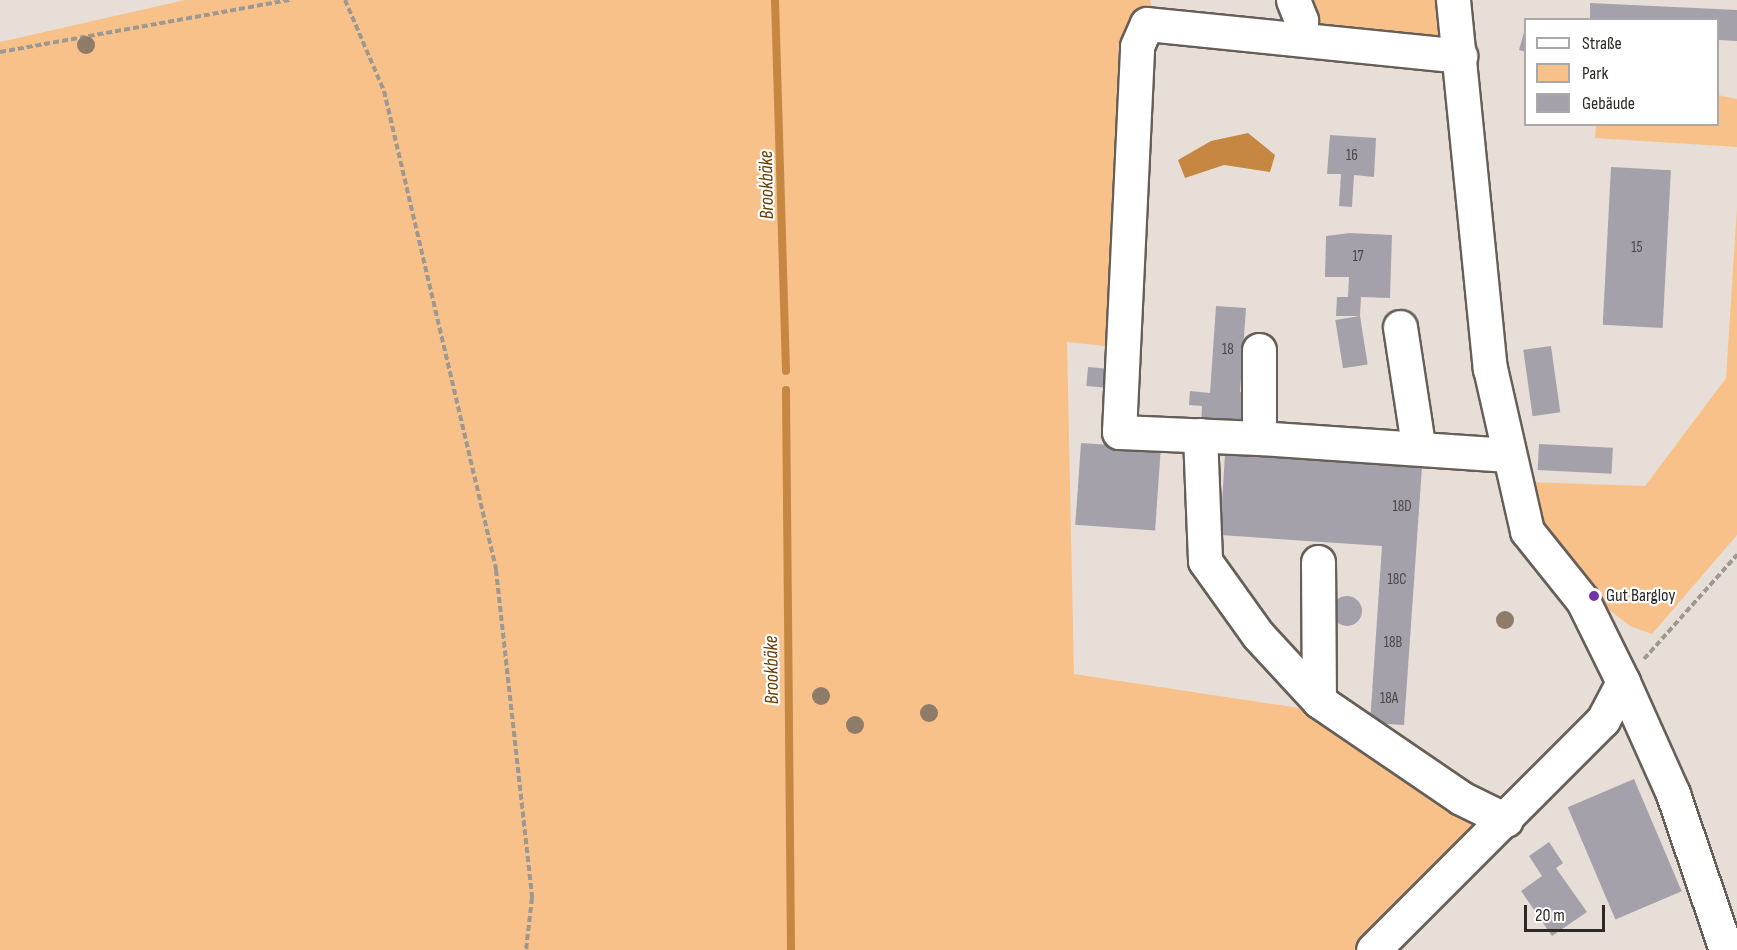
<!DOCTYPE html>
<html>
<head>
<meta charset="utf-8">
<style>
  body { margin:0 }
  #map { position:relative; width:1737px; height:950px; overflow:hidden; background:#e7dfd7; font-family:"Sofia Sans Condensed",sans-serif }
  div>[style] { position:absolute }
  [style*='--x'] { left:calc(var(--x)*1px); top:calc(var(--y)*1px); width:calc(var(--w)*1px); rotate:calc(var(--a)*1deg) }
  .green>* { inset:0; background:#f8c18a }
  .water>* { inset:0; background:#c58741 }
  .stream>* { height:8px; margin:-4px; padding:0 4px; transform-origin:4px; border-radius:4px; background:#c58741 }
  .building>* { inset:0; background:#a5a1aa; transform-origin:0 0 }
  .round { border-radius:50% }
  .path>* { height:4px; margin-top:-2px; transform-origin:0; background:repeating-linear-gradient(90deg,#9e9892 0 6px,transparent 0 9px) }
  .roads { filter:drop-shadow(2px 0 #665f58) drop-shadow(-2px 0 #665f58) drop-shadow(0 2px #665f58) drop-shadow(0 -2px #665f58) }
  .minor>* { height:33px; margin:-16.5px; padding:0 16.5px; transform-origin:16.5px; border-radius:16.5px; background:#fff }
  .trees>* { width:18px; height:18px; margin:-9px; border-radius:50%; background:#8e7c68 }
  .dots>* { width:16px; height:16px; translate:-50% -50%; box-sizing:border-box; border:3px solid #fff; border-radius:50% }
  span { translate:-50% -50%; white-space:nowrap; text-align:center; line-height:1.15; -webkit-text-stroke:4.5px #fff; paint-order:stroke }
  .number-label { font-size:15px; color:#4a4747 }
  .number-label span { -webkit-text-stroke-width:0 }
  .poi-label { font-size:18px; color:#2c2926 }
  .left { translate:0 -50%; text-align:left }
  .water-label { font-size:20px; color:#683e05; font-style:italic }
  .legend { position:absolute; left:1524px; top:18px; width:195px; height:108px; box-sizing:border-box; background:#fff; border:2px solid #aba9a8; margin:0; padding:8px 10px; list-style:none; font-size:18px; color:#2c2926 }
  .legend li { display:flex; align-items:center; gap:12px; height:30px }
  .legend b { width:30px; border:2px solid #aba9a8 }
  .scale { position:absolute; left:1524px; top:905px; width:81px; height:27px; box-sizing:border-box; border:3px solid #2c2926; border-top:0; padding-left:8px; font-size:18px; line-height:21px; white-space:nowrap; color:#2c2926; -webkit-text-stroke:4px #fff; paint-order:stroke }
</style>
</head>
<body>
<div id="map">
  <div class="green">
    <i style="clip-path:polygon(185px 0,1150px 0,1152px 7px,1131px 33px,1113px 347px,1067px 342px,1074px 674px,1319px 711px,1476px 825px,1402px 908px,1354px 950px,0 950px,0 42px)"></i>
    <i style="clip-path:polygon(1300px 0,1435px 0,1442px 41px,1314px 29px)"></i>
    <i style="clip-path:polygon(1718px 95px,1737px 99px,1737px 147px,1595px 138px,1596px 125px,1718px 124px)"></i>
    <i style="clip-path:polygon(1737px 208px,1737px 535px,1652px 634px,1630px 626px,1603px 605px,1541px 530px,1527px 482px,1645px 486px,1726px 378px)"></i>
  </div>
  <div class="water">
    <i style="clip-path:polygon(1248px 133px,1275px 155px,1270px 172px,1224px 165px,1185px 178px,1178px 160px,1211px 141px)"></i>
  </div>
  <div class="stream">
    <i style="--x:775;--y:0;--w:371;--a:88.3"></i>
    <i style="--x:786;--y:390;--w:560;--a:89.49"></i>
  </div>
  <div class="building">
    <i style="clip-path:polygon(1590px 3px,1737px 10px,1737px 41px,1718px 40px,1718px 20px,1590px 20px)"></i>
    <i style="clip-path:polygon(1526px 25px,1526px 52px,1519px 50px)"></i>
    <i style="clip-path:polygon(1330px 135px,1376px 138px,1374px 177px,1354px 175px,1352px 207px,1339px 206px,1341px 174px,1327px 174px)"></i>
    <i style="left:1611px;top:167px;width:60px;height:158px;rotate:3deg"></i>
    <i style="clip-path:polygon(1350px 233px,1392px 235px,1390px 298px,1361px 297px,1360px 316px,1336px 316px,1337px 297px,1348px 297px,1349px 277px,1325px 277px,1326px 236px)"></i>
    <i style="clip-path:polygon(1216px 306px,1246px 308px,1240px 392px,1249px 393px,1247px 428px,1201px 425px,1202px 406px,1189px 405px,1190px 391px,1210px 393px)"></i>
    <i style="left:1360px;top:316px;width:49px;height:25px;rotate:81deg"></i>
    <i style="left:1551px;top:346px;width:67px;height:28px;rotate:82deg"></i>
    <i style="left:1088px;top:367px;width:23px;height:19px;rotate:5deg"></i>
    <i style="left:1081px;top:443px;width:80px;height:82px;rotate:4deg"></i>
    <i style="left:1539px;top:444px;width:74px;height:26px;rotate:3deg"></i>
    <i style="clip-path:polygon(1225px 454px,1422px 467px,1404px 725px,1370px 723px,1382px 546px,1220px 535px)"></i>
    <i class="round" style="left:1332px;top:596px;width:30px;height:30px"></i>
    <i style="left:1634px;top:779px;width:122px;height:72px;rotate:67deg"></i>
    <i style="clip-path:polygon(1549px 842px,1563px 863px,1556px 868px,1587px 912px,1552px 936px,1521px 891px,1542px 876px,1529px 856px)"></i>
  </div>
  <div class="path">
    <i style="--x:345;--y:0;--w:99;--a:66.8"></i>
    <i style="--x:384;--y:91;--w:492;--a:76.8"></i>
    <i style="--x:496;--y:570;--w:330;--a:83.7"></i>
    <i style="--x:532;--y:898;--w:52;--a:96.6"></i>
    <i style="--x:0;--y:52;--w:295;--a:-10.2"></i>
    <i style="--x:1644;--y:659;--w:140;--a:-48.2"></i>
  </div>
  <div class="roads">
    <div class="minor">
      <i style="--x:1293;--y:0;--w:22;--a:68"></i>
      <i style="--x:1301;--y:20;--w:19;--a:93"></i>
      <i style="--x:1453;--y:0;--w:370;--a:84.3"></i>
      <i style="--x:1490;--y:368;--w:167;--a:77.2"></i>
      <i style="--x:1527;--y:531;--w:90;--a:51.3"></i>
      <i style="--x:1583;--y:601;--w:90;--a:63.7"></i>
      <i style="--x:1623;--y:682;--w:123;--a:65.9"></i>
      <i style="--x:1673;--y:794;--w:165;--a:71.2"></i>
      <i style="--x:1400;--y:327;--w:119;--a:81.3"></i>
      <i style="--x:1259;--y:350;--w:88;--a:90"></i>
      <i style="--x:1259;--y:438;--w:248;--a:3.9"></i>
      <i style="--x:1200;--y:435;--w:126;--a:87.7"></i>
      <i style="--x:1205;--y:561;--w:91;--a:54.4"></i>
      <i style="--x:1258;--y:635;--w:90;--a:47.3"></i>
      <i style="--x:1259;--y:438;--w:140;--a:-177.5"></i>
      <i style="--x:1119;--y:432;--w:386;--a:-87.3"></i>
      <i style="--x:1137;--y:46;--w:24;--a:-66"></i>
      <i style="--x:1147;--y:24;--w:315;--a:5.8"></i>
      <i style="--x:1318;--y:562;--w:139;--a:89.6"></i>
      <i style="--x:1319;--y:701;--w:172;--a:34.3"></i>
      <i style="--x:1461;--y:798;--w:50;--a:26.1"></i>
      <i style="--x:1373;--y:950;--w:325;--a:-45"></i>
      <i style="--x:1603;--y:720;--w:43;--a:-62.2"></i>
    </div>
  </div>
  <div class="trees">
    <i style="left:86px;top:45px"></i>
    <i style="left:1505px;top:620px"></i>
    <i style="left:821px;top:696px"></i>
    <i style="left:929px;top:713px"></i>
    <i style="left:855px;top:725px"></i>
  </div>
  <div class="dots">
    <i style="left:1594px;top:596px;background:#7234a9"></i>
  </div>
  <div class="number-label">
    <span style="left:1352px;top:156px">16</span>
    <span style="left:1637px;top:248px">15</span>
    <span style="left:1358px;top:257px">17</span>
    <span style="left:1228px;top:350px">18</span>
    <span style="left:1402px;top:507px">18D</span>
    <span style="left:1397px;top:580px">18C</span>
    <span style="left:1393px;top:643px">18B</span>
    <span style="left:1389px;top:699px">18A</span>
  </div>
  <div class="poi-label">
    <span class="left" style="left:1606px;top:596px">Gut Bargloy</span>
  </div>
  <div class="water-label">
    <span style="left:767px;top:185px;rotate:-91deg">Brookbäke</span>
    <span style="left:772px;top:670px;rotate:-91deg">Brookbäke</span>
  </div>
  <ul class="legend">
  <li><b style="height:8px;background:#fff"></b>Straße</li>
  <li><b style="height:16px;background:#f8c18a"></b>Park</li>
  <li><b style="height:16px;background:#a5a1aa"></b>Gebäude</li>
  </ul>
  <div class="scale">20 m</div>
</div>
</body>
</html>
